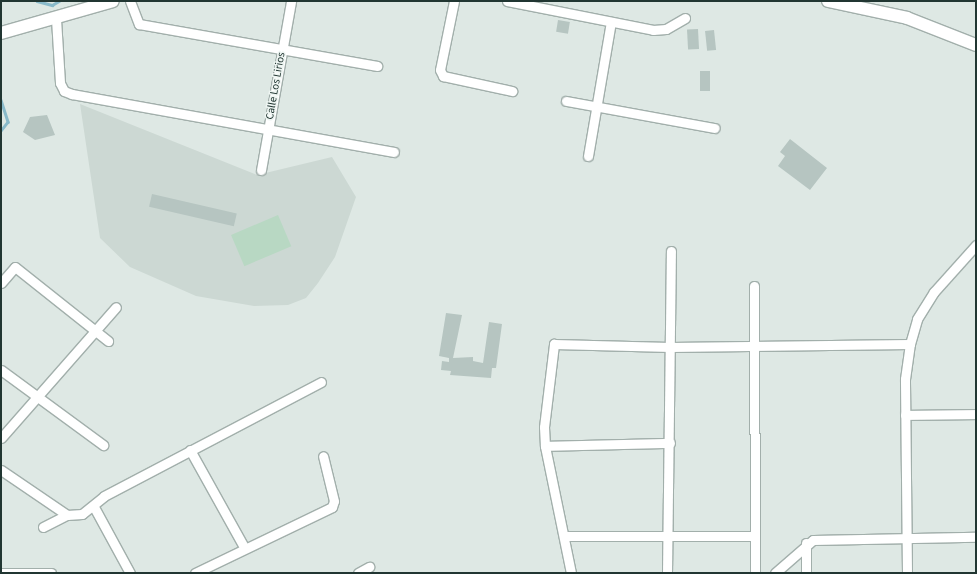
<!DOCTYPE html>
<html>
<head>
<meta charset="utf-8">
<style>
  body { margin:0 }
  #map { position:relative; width:977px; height:574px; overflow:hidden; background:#dee8e4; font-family:"Source Sans 3",sans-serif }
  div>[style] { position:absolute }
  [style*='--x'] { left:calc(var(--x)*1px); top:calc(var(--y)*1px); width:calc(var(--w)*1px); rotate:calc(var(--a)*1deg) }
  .built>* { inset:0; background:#ccd8d3 }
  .green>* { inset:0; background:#b8d8c3; transform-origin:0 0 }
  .stream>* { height:2.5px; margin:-1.25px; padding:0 1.25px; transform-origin:1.25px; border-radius:1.25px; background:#89baca }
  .building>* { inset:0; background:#b6c5c1; transform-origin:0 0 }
  .roads { filter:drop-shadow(1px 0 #a2afab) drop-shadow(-1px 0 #a2afab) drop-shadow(0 1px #a2afab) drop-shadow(0 -1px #a2afab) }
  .street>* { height:9px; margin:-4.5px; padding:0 4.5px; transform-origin:4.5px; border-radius:4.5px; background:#fff }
  .secondary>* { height:12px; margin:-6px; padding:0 6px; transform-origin:6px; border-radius:6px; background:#fff }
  span { translate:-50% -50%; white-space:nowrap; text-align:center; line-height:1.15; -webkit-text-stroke:3px #eef5f2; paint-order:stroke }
  .street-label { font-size:11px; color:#213632 }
  .frame { position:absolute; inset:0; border:2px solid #213632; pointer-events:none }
</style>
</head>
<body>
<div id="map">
  <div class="built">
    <i style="clip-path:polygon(80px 104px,257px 175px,332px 157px,356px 197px,335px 257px,318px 283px,306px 298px,288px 305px,254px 306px,196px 296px,130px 267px,100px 238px)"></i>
  </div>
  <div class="green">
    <i style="left:278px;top:215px;width:34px;height:51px;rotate:67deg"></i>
  </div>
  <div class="stream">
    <i style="--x:37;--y:1;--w:16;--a:15"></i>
    <i style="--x:52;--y:5;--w:8;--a:-30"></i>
    <i style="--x:1;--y:100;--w:23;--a:72"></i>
    <i style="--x:8;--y:122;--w:11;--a:128"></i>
  </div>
  <div class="building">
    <i style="left:558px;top:20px;width:12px;height:12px;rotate:9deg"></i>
    <i style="left:698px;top:29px;width:20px;height:11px;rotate:87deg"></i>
    <i style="left:714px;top:30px;width:20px;height:9px;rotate:84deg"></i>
    <i style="left:710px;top:71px;width:20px;height:10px;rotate:90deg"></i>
    <i style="clip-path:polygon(47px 115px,55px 135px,35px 140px,23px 132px,30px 117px)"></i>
    <i style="clip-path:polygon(790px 139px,827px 168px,810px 190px,778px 166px,785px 156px,780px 152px)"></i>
    <i style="left:152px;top:194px;width:87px;height:13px;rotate:13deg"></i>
    <i style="clip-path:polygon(446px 313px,462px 315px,453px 358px,473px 357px,473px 361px,483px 363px,489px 322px,502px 324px,496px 368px,488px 368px,492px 368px,491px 378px,450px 375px,451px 371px,441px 370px,442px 361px,449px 362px,449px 358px,439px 356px)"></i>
  </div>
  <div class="roads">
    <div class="street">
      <i style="--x:130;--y:1;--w:25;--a:69"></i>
      <i style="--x:139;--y:24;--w:242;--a:10"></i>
      <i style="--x:454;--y:1;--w:70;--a:101.5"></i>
      <i style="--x:440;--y:70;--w:7;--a:63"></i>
      <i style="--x:443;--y:76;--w:71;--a:12.3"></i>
      <i style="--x:507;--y:1;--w:149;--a:11.2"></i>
      <i style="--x:653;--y:30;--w:13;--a:-4"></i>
      <i style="--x:666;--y:29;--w:22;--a:-30"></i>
      <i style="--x:56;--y:19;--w:64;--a:86.4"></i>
      <i style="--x:60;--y:83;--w:9;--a:63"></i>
      <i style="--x:64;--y:91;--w:9;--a:21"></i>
      <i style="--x:72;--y:94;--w:327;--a:10.2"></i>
      <i style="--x:566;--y:101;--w:151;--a:10.3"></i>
      <i style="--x:588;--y:156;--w:136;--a:-80.3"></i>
      <i style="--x:261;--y:170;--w:172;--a:-79.9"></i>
      <i style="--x:1;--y:283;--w:21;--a:-49"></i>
      <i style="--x:15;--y:267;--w:119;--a:38.5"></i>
      <i style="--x:754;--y:286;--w:287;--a:89.8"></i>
      <i style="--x:1;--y:370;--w:127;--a:36.3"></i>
      <i style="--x:905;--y:415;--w:71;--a:-0.8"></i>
      <i style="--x:1;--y:438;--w:174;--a:-48.7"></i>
      <i style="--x:545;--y:446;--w:125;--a:-1.4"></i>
      <i style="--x:190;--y:450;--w:111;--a:60.9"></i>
      <i style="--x:1;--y:470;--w:80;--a:34.3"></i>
      <i style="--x:94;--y:507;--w:75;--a:61.4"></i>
      <i style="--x:43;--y:527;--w:27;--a:-27"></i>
      <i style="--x:67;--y:515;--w:15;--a:-4"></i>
      <i style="--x:82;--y:514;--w:28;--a:-39"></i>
      <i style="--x:104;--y:496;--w:245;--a:-27.7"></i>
      <i style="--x:564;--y:536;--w:188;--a:0"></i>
      <i style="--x:1;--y:573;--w:50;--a:0"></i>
      <i style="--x:195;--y:573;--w:152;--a:-25.7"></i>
      <i style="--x:332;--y:507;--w:6;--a:-72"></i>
      <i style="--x:334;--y:501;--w:46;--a:-103.7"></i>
      <i style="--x:358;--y:573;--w:13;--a:-29"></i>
      <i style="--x:571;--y:573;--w:130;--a:-101.6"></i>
      <i style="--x:545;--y:446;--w:19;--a:-93"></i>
      <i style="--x:544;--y:427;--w:84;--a:-83.1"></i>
      <i style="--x:554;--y:344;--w:116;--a:1.5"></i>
      <i style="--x:670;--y:347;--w:240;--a:-0.7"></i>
      <i style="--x:667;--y:573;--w:322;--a:-89.3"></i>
      <i style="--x:775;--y:573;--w:50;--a:-41"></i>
      <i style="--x:813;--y:540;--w:163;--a:-1.1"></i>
      <i style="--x:806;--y:573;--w:30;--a:-90"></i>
      <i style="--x:907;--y:573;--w:194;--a:-90.6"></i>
      <i style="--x:905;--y:379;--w:35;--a:-82"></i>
      <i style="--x:910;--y:344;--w:26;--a:-74"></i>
      <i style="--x:917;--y:319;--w:32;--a:-58"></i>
      <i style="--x:934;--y:292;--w:63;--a:-48.2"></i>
    </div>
    <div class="secondary">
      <i style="--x:828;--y:1;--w:81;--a:12.1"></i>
      <i style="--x:907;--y:18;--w:74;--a:21.4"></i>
      <i style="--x:1;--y:33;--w:116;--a:-15.9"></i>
    </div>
  </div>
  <div class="street-label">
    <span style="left:276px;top:86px;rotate:-80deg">Calle Los Lirios</span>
  </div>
  <div class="frame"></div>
</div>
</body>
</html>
